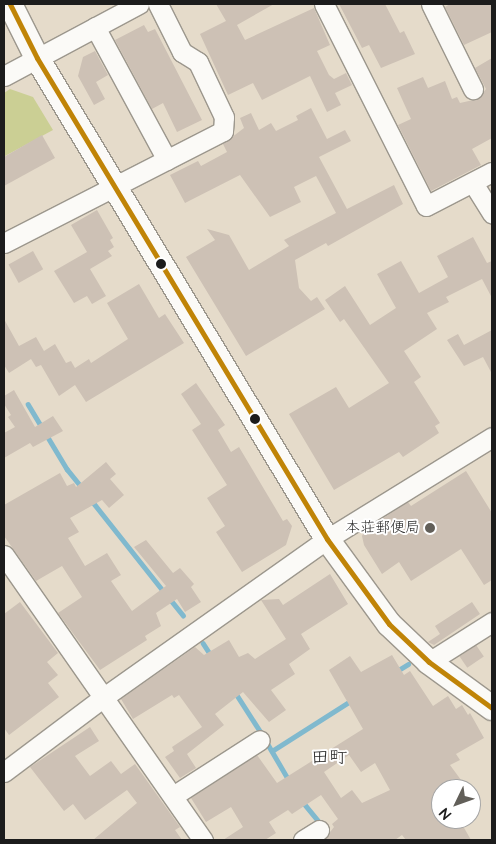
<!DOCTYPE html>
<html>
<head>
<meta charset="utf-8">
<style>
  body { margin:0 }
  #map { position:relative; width:496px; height:844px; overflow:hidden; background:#e5dbca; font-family:"Architects Daughter","Klee One",sans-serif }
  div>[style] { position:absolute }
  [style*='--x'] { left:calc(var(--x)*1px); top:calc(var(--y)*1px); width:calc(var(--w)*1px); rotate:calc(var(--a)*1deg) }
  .green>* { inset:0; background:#cbcf94 }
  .stream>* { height:4.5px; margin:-2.25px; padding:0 2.25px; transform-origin:2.25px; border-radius:2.25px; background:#80b9ce }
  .building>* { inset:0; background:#cdc1b5; transform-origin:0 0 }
  .roads { filter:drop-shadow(1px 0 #9c978d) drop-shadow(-1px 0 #9c978d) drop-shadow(0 1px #9c978d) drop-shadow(0 -1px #9c978d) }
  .minor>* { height:19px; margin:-9.5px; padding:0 9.5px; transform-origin:9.5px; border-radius:9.5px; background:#fbfaf7 }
  .major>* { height:24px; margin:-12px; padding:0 12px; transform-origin:12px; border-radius:12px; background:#fbfaf7 }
  .bus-1>* { height:5px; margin:-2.5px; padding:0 2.5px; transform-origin:2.5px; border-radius:2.5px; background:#c08407 }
  .dots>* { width:14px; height:14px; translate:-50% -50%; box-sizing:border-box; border:2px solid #fff; border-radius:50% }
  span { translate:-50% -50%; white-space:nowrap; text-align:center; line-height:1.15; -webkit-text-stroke:4px #fff; paint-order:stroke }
  .poi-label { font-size:15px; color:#1c1c1c }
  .right { translate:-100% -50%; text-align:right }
  .quarter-label { font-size:18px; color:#1c1c1c }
  .frame { position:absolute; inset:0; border:5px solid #1c1c1c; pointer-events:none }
  .north { position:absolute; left:431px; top:779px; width:50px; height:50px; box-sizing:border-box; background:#fff; border:1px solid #a4a4a4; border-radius:50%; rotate:228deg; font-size:14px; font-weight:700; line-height:20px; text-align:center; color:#1c1c1c }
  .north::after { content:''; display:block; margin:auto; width:18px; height:22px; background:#625f59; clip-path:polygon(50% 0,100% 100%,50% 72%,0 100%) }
</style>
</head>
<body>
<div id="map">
  <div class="green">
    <i style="clip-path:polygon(10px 89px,33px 97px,53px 130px,5px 156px,4px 93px)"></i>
  </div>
  <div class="stream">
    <i style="--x:28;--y:404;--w:76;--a:59"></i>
    <i style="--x:67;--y:469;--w:26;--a:51"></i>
    <i style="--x:92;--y:501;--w:117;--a:51.6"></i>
    <i style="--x:170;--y:599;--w:21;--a:51"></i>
    <i style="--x:203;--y:643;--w:17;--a:57"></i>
    <i style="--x:397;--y:671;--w:13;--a:-32"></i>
    <i style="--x:235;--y:692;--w:50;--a:57.3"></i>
    <i style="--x:266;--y:741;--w:48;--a:59.7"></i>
    <i style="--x:272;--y:751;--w:95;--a:-32.5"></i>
    <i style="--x:302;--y:801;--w:50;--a:50.6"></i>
  </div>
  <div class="building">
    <i style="clip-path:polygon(216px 4px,274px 4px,237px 25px,245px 40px,314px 8px,330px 45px,317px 51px,329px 75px,334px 79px,346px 73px,352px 85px,335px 93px,341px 105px,327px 112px,310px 76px,262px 100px,253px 83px,228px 95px,200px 34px,226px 21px)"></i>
    <i style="clip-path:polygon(339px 4px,385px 4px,400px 33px,404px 31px,415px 54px,381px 68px,369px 45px,362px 48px)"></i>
    <i style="clip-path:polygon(450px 4px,492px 4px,492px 32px,464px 45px,445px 7px)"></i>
    <i style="clip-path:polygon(144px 25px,148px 32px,155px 29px,202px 120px,177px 132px,163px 103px,152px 109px,115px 40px)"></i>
    <i style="clip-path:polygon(95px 51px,108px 75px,96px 82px,105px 99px,94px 105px,78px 76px,83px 57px)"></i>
    <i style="clip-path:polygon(492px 58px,492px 138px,472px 149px,481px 165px,431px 191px,398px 125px,411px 119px,397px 88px,423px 77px,428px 88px,445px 81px,452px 99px,457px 97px,460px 103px,478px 99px,486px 89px,475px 68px)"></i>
    <i style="clip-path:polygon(311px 108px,327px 139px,345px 130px,351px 141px,319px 157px,347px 209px,394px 185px,403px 204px,328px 246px,326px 243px,295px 260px,299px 288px,311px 301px,317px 297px,325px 309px,246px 356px,186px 257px,215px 240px,207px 229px,229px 235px,249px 270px,289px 246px,284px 240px,336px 213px,316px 176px,294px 187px,301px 202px,270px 217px,240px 175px,185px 203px,170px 175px,198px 161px,201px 166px,227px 152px,223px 144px,244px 128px,240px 118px,251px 113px,259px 130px,271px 123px,276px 131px,298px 120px,296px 116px)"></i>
    <i style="clip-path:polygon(42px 135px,55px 158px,4px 186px,4px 157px)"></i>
    <i style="clip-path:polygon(97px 210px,113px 238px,110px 240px,114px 247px,108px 251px,112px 256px,90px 269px,106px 296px,92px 304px,87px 296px,74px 303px,54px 271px,87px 252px,71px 225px)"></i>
    <i style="clip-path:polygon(473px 237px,487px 263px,492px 261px,492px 298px,482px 279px,446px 297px,449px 302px,427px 313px,437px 329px,404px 351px,421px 377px,414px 382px,440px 423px,435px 426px,439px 433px,403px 457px,399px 452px,334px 490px,289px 414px,336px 387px,349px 408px,389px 383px,344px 319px,340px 322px,325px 300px,345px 286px,370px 325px,396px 308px,377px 274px,401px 261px,419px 293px,448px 277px,437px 256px)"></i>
    <i style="left:33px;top:251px;width:21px;height:28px;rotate:61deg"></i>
    <i style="clip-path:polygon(139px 284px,159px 318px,165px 314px,184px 343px,86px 402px,75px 385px,59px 396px,41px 365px,36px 367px,31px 359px,9px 373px,4px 365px,4px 319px,19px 346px,36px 337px,44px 351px,55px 344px,66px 363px,71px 361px,75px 368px,89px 359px,91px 363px,128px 339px,107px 303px)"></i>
    <i style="clip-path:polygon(492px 330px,492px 374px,483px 357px,464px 366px,447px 340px,458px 334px,464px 345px)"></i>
    <i style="clip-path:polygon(196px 383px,225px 425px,218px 430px,231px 452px,239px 447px,283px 521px,287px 519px,292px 526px,286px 545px,242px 572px,216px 532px,225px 526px,207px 498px,227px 485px,192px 430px,201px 424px,181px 394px)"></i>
    <i style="clip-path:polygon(14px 390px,35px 427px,53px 416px,63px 431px,33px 447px,30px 443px,4px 458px,4px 433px,15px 427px,8px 417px,11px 415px,4px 404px,4px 396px)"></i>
    <i style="clip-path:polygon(106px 462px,116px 474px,110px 479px,124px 495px,109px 508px,102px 500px,70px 518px,79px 532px,68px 538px,85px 566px,107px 553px,121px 575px,111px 581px,132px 611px,166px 586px,134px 547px,146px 540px,173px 573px,180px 568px,194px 584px,191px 587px,201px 602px,185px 612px,177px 599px,156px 613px,161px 626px,145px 636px,147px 640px,100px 670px,58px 613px,82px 597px,62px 566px,36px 581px,4px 536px,4px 505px,60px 473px,67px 486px,74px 483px,76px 487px)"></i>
    <i style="clip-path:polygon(466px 471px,492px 513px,492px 580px,484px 585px,461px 549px,411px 581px,399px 562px,382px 574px,364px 545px,362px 536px,365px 530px,408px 502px,411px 506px)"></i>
    <i style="clip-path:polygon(330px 574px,348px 604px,301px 634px,310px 649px,289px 664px,295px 674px,271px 690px,286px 710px,269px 722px,243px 692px,215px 714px,224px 725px,187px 754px,196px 768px,180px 778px,165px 757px,174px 751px,172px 747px,202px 727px,179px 695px,174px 698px,172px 695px,133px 719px,121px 699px,195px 647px,204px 655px,229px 640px,239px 657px,248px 653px,255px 659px,286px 639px,261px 600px,279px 599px,283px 605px)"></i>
    <i style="clip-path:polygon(20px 602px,58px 653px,47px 662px,58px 675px,48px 683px,59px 697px,9px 735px,4px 728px,4px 614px)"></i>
    <i style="clip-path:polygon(472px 602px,480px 614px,434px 645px,428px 642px,440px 634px,435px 626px)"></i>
    <i style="left:476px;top:645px;width:14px;height:20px;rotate:56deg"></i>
    <i style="clip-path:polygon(evenodd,392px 655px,404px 675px,410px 671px,433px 706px,448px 696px,456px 709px,462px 705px,468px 715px,470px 713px,484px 738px,456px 754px,460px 760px,450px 765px,461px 780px,458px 789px,441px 789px,441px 819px,459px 819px,471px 840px,406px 840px,402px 835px,395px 840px,324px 840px,334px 827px,332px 824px,338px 819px,321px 795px,292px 814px,288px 810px,269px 822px,276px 833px,265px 840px,223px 840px,243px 827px,231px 807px,206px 822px,191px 798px,257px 755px,277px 783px,363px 729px,329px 670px,350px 656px,361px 672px,392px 655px,349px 755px,361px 772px,375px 763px,390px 790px,362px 803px,352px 790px,341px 798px,324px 772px,349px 755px)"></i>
    <i style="clip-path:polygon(90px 727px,99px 741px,75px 756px,90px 776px,111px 761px,121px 774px,135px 764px,180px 827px,175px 830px,182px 840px,93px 840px,137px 803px,127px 790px,85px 820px,73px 804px,64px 811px,30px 767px)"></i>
  </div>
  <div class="roads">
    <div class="minor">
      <i style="--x:324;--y:4;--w:226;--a:63.2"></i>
      <i style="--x:426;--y:206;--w:74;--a:-27.3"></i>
      <i style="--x:431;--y:4;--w:95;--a:63.7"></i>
      <i style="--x:95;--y:27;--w:151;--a:61.6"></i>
      <i style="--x:4;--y:76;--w:153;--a:-28.1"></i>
      <i style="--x:473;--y:183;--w:36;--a:58"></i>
      <i style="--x:4;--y:243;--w:246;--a:-27.1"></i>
      <i style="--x:223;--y:131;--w:14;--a:-86"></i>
      <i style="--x:224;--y:117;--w:61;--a:-115.3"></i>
      <i style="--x:198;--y:62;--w:19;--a:-148"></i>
      <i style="--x:182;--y:52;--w:54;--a:-116.6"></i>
      <i style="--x:4;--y:555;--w:348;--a:55.1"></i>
      <i style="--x:429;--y:662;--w:75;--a:-32.4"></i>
      <i style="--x:4;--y:772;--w:125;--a:-36.9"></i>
      <i style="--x:104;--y:697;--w:273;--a:-35.3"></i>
      <i style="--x:327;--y:539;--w:194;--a:-31.7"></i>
      <i style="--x:173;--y:796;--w:103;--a:-32.8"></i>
      <i style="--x:303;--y:840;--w:19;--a:-32"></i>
    </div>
    <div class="major">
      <i style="--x:10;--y:4;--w:60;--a:63.4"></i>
      <i style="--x:37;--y:58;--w:562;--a:58.91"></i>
      <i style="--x:327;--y:539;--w:105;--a:53.9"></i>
      <i style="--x:389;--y:624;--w:55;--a:43.5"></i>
      <i style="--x:429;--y:662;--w:78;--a:36.1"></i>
    </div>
  </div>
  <div class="bus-1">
    <i style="--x:10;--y:4;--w:60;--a:63.4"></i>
    <i style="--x:37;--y:58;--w:562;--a:58.91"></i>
    <i style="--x:327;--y:539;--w:105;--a:53.9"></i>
    <i style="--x:389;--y:624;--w:55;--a:43.5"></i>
    <i style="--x:429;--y:662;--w:78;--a:36.1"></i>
  </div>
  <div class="dots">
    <i style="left:161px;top:264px;background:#1c1c1c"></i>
    <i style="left:255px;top:419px;background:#1c1c1c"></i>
    <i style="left:430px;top:528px;background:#625f59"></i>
  </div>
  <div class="poi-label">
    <span class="right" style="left:420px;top:528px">本荘郵便局</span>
  </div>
  <div class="quarter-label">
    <span style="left:329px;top:758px">田町</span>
  </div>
  <div class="frame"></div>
  <div class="north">N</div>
</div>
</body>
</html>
